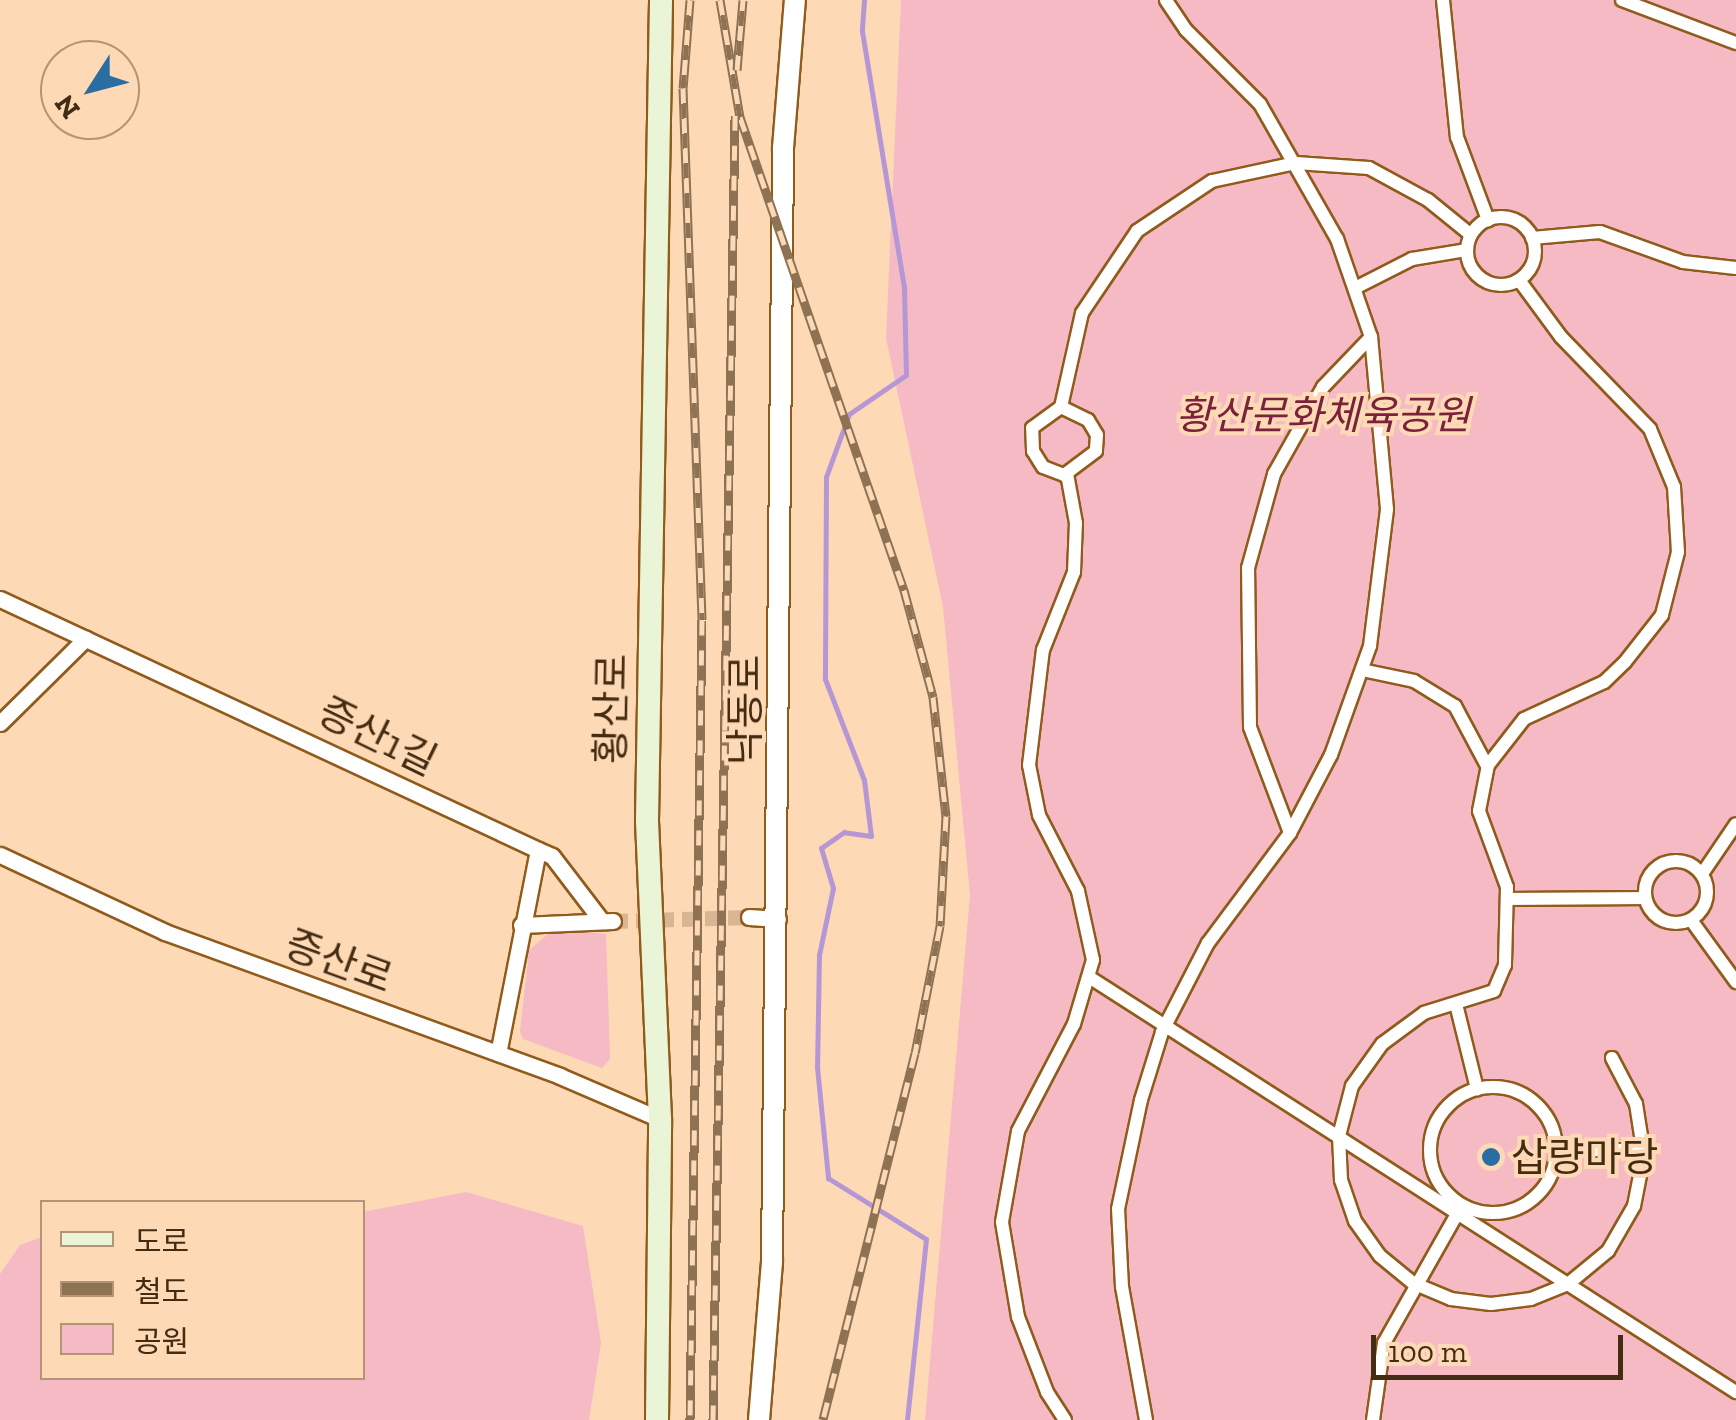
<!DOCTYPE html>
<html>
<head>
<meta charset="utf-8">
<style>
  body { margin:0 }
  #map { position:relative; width:1736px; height:1420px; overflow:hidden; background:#fdd9b5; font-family:"Zilla Slab","Noto Sans KR",serif }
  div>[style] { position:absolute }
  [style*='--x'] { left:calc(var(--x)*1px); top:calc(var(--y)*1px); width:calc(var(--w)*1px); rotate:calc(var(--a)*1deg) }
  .green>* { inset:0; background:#f6bac5 }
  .stream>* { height:5px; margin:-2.5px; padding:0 2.5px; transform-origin:2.5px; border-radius:2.5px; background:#b597d5 }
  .minor-tunnel>* { height:15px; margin-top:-7.5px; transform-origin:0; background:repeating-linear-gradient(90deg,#d8b694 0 15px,transparent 0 23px) }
  .roads { filter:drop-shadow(2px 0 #905b1b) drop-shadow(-2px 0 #905b1b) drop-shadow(0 2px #905b1b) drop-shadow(0 -2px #905b1b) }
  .pedestrian>* { height:12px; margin:-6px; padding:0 6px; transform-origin:6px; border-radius:6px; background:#fff }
  .pedestrian>.ring { margin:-6px; padding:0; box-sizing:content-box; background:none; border:12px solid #fff; border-radius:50% }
  .minor>* { height:15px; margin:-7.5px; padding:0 7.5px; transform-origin:7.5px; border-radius:7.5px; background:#fff }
  .tertiary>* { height:20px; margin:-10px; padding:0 10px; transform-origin:10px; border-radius:10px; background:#fff }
  .secondary>* { height:22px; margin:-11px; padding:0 11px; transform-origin:11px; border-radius:11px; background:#eaf5d8 }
  .rail>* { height:9px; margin-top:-4.5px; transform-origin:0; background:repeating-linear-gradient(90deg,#fdd9b5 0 15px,#8e7254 0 30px); box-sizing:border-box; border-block:2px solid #8e7254 }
  .dots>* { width:28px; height:28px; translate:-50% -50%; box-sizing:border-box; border:5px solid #fdd9b5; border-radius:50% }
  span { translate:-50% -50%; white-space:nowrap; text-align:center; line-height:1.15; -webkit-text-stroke:8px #fdd9b5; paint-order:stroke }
  .park-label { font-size:40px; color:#7a213c; font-style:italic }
  .street-label { font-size:40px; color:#432c12 }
  .poi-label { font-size:40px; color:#432c12 }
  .left { translate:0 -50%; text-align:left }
  .legend { position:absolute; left:40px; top:1200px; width:325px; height:180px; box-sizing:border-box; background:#fdd9b5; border:2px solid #b39474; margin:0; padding:12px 18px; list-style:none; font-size:30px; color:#432c12 }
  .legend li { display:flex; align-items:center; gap:20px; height:50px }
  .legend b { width:50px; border:2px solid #b39474 }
  .north { position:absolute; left:40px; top:40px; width:100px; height:100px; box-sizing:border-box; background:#fdd9b5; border:2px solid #b39474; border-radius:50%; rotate:234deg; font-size:28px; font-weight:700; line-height:40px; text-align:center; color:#432c12 }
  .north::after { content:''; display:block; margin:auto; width:35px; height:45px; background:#2a6da2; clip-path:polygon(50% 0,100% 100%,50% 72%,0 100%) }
  .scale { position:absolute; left:1371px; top:1335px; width:252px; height:45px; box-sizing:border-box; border:5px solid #432c12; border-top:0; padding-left:12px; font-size:30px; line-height:35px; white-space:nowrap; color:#432c12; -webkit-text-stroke:8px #fdd9b5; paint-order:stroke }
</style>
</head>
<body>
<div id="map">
  <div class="green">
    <i style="clip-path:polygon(901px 0,1736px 0,1736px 1420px,925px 1420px,970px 895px,943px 607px,886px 338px)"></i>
    <i style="clip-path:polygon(555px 928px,606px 934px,610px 1059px,602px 1068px,523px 1039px,520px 1032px,529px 950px)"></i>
    <i style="clip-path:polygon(466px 1192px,583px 1226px,601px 1343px,589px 1420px,0 1420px,0 1274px,20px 1245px,42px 1237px,42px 1378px,362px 1378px,363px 1212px)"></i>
  </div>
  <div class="stream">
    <i style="--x:864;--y:0;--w:31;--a:94"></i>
    <i style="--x:862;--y:31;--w:259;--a:80.7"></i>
    <i style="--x:904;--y:287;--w:88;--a:88.7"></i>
    <i style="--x:906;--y:375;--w:69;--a:145.6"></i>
    <i style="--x:849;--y:414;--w:67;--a:110.1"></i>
    <i style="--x:826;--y:477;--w:202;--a:90.3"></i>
    <i style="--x:825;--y:679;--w:108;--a:68.9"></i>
    <i style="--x:864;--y:780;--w:56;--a:82.9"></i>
    <i style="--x:871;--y:836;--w:27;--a:-172"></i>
    <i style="--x:844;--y:832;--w:28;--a:145"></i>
    <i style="--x:821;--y:848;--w:42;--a:73.3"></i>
    <i style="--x:833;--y:888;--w:68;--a:101.8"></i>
    <i style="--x:819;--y:955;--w:112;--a:91"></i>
    <i style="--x:817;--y:1067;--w:112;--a:84.3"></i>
    <i style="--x:828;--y:1178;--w:115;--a:31.9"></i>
    <i style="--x:926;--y:1239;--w:182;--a:96"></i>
  </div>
  <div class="minor-tunnel">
    <i style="--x:613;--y:921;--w:136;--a:-1.7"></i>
  </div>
  <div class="roads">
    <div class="pedestrian">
      <i style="--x:1443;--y:0;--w:138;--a:84.2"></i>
      <i style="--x:1457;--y:137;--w:89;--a:69.5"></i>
      <i style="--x:1622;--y:0;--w:122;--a:20.7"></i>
      <i class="ring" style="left:1467px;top:217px;width:56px;height:56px"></i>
      <i style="--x:1532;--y:238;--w:68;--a:-5"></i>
      <i style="--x:1600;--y:232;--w:88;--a:19.9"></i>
      <i style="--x:1683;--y:262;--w:53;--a:6.5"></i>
      <i style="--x:1519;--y:280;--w:71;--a:53.6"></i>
      <i style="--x:1561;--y:337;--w:128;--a:45.9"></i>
      <i style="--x:1650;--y:429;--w:63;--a:67.5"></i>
      <i style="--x:1674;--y:487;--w:65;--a:86.5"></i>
      <i style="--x:1678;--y:552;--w:65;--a:104.3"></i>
      <i style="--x:1662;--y:615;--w:60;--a:128.2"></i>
      <i style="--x:1625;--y:662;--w:29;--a:136"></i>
      <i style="--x:1604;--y:682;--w:88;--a:155.2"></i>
      <i style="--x:1524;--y:719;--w:58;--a:128"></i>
      <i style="--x:1488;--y:765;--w:47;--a:101.1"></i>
      <i style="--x:1479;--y:811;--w:81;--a:69.8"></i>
      <i style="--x:1507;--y:887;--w:78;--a:91.5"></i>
      <i style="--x:1505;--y:965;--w:28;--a:113"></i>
      <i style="--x:1494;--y:991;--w:73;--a:162.6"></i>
      <i style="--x:1424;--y:1013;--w:52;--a:143.6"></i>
      <i style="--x:1382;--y:1044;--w:52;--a:125.5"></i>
      <i style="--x:1352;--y:1086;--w:52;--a:104.6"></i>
      <i style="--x:1339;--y:1136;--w:44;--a:87.4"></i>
      <i style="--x:1341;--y:1180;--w:43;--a:71.1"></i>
      <i style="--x:1355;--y:1221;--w:43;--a:54.5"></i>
      <i style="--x:1380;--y:1256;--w:43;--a:39.3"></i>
      <i style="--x:1413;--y:1283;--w:41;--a:22.8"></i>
      <i style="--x:1451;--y:1299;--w:40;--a:7.1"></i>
      <i style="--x:1491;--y:1304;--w:40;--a:-7.1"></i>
      <i style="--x:1531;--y:1299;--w:40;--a:-22"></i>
      <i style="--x:1568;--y:1284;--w:52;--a:-39.5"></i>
      <i style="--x:1608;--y:1251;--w:52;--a:-60"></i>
      <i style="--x:1634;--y:1206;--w:52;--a:-78.9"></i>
      <i style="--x:1644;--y:1155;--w:52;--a:-98.9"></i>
      <i style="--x:1636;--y:1104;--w:52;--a:-117.6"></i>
      <i style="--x:1357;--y:287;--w:62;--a:-27"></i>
      <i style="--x:1412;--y:259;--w:56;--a:-9.3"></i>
      <i style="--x:1061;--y:407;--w:30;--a:26"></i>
      <i style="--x:1088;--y:420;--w:17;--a:59"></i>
      <i style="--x:1097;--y:435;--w:16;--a:94"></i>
      <i style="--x:1096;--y:451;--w:40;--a:143"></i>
      <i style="--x:1064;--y:475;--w:22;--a:-159"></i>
      <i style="--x:1043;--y:467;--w:19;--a:-122"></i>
      <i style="--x:1033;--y:451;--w:23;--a:-92"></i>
      <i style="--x:1032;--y:428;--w:36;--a:-36"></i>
      <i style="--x:1061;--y:407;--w:96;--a:-77.4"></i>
      <i style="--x:1082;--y:313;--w:99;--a:-56.1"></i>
      <i style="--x:1137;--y:231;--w:90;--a:-33.7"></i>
      <i style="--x:1212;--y:181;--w:86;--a:-12.1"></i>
      <i style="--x:1296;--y:163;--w:73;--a:3.9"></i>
      <i style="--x:1369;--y:168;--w:67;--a:28.5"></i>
      <i style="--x:1428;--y:200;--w:55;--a:39.1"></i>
      <i style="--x:1362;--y:670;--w:53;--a:11.9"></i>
      <i style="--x:1414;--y:681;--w:48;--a:31.4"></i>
      <i style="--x:1455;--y:706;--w:68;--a:61.9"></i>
      <i style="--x:1290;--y:833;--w:113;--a:-110.7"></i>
      <i style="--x:1250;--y:727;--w:159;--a:-90.7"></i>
      <i style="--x:1248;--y:568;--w:98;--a:-74.5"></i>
      <i style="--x:1274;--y:474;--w:100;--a:-60.6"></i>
      <i style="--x:1323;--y:387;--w:69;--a:-46.2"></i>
      <i class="ring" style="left:1645px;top:861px;width:50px;height:50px"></i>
      <i style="--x:1702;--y:874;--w:60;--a:-55.8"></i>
      <i style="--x:1509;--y:899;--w:136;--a:-0.4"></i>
      <i style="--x:1691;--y:920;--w:77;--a:54"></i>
      <i style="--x:1089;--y:977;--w:769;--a:32.68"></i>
      <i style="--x:1456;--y:1004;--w:88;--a:76.1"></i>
      <i class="ring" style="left:1430px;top:1087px;width:114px;height:114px"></i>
      <i style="--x:1557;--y:1150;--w:86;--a:0"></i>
      <i style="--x:1065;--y:1420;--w:33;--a:-123"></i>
      <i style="--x:1047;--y:1392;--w:80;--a:-111.1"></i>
      <i style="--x:1018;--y:1317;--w:96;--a:-99.6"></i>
      <i style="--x:1002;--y:1222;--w:92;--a:-80"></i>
      <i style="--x:1018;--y:1131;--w:121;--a:-62.4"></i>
      <i style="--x:1074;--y:1024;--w:67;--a:-73.5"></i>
      <i style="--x:1093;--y:960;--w:71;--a:-102.3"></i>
      <i style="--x:1078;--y:891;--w:85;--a:-117.2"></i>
      <i style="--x:1039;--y:815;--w:51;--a:-101.3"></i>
      <i style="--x:1029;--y:765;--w:116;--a:-83.1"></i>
      <i style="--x:1043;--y:650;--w:84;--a:-68.3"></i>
      <i style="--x:1074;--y:572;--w:49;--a:-87.7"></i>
      <i style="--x:1076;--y:523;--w:50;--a:-100.4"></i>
      <i style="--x:1146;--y:1420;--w:135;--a:-100.2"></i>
      <i style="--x:1122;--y:1287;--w:78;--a:-92.9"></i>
      <i style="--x:1118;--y:1209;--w:111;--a:-78.1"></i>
      <i style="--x:1141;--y:1100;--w:71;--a:-72.8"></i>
      <i style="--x:1162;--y:1032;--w:100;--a:-62.7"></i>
      <i style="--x:1208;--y:943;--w:137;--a:-53.3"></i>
      <i style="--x:1290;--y:833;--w:88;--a:-62.3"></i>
      <i style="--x:1331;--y:755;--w:116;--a:-70.3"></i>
      <i style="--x:1370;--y:646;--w:138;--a:-82.9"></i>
      <i style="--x:1387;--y:509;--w:173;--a:-95.3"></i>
      <i style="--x:1371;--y:337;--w:104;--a:-109.1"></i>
      <i style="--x:1337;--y:239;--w:155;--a:-119.7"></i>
      <i style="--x:1260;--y:104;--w:105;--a:-135"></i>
      <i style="--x:1186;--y:30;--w:36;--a:-124"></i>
      <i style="--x:1373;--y:1420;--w:78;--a:-81.9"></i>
      <i style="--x:1384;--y:1343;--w:148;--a:-60.5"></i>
    </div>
    <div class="minor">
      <i style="--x:0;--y:599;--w:594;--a:25.01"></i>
      <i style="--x:538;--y:850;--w:207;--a:101.1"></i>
      <i style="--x:0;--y:723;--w:120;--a:-44.7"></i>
      <i style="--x:538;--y:850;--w:15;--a:23"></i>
      <i style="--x:552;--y:856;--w:81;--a:52.6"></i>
      <i style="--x:0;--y:855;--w:182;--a:25"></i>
      <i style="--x:165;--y:932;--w:420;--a:20"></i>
      <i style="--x:560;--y:1076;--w:109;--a:23.3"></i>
      <i style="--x:749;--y:917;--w:29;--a:4"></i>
      <i style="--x:521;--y:925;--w:92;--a:-2.5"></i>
    </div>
    <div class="tertiary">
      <i style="--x:759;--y:1420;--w:159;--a:-85.3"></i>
      <i style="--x:772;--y:1262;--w:1114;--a:-89.43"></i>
      <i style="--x:783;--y:148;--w:148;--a:-85.4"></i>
    </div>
    <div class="secondary">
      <i style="--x:657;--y:1420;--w:301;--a:-89.4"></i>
      <i style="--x:660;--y:1119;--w:299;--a:-92.5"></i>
      <i style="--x:647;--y:820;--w:820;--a:-89.02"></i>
    </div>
  </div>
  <div class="rail">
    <i style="--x:690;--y:0;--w:88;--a:94.5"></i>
    <i style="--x:683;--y:88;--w:532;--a:87.95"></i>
    <i style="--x:702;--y:620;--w:800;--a:90.86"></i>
    <i style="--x:720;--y:0;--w:119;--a:80.3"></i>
    <i style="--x:740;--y:117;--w:501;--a:70.88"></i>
    <i style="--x:904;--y:590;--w:111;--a:74.8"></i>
    <i style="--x:933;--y:697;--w:120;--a:83.8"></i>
    <i style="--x:946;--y:816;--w:110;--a:93.1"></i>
    <i style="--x:940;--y:926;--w:129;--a:101.1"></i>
    <i style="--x:915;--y:1053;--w:378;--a:104.1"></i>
    <i style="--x:737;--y:70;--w:70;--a:-85.1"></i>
    <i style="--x:713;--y:1420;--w:1305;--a:-89.03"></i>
  </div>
  <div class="dots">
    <i style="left:1491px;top:1157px;background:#2a6da2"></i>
  </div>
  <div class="park-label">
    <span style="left:1323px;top:415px">황산문화체육공원</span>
  </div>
  <div class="street-label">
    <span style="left:611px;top:709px;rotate:-89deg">황산로</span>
    <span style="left:745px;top:710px;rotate:-90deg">낙동로</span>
    <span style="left:378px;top:736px;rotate:26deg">증산1길</span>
    <span style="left:339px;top:961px;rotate:20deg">증산로</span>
  </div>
  <div class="poi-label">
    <span class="left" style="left:1511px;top:1157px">삽량마당</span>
  </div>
  <ul class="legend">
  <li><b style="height:12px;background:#eaf5d8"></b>도로</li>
  <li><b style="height:12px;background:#8e7254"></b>철도</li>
  <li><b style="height:28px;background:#f6bac5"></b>공원</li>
  </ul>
  <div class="north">N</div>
  <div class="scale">100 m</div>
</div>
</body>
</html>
